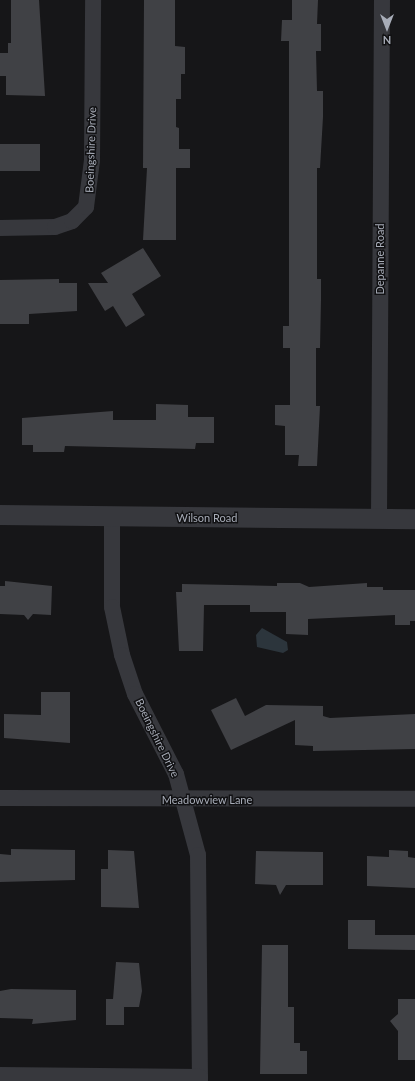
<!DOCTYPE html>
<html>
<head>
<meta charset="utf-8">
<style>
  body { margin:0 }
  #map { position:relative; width:415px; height:1081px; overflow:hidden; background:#161618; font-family:Lato,sans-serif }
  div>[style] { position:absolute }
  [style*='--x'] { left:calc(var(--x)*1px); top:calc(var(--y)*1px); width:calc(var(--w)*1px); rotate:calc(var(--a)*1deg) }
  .water>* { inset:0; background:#2c353c }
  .building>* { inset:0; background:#404145; transform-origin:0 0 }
  .minor>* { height:16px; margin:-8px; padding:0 8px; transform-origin:8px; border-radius:8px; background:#37383d }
  .tertiary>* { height:20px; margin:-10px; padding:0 10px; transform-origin:10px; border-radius:10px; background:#37383d }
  span { translate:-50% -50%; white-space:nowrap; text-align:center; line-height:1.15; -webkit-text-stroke:3px #111113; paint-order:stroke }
  .street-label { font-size:11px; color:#a8adb8 }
  .north { position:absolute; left:367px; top:8px; width:40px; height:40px; -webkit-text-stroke:3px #111113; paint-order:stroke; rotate:180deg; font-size:11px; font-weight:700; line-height:16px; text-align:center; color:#a8adb8 }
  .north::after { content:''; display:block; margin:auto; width:14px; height:18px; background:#a8adb8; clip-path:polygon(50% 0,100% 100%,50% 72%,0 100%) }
</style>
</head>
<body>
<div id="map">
  <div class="water">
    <i style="clip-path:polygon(262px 628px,287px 642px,288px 650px,283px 653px,257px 647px,256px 635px)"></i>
  </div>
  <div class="building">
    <i style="clip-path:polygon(11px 0,39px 0,45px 96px,6px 95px,6px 76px,0 76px,0 53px,8px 53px,8px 43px,11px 43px)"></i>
    <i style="clip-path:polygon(144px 0,175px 0,175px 46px,185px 47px,185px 74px,181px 74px,181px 99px,176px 99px,176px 127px,179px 128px,179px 149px,190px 149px,190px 168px,176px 168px,176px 240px,143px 240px,147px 168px,143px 168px)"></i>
    <i style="clip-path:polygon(292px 0,318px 0,317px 24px,321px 24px,321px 51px,316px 51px,317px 91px,323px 91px,323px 117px,320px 168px,317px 168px,317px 279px,321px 279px,321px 300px,320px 348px,316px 348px,316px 406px,320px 406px,317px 466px,298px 466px,299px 455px,285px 455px,285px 426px,275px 425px,275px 405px,290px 405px,290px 348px,283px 348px,283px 326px,289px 326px,289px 41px,281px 41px,282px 20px,292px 20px)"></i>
    <i style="left:0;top:144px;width:40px;height:27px"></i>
    <i style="clip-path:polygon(143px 248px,161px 276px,132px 294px,145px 315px,126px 327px,113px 306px,105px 311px,88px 283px,108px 283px,101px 273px)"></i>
    <i style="clip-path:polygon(59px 279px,59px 283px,77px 283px,77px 311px,29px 314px,29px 324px,0 324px,0 280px)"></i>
    <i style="clip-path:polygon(156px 404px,188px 405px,188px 417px,214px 417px,214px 443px,196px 443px,195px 449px,65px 446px,64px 452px,33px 452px,33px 445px,22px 445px,22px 418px,113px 411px,113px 420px,156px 420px)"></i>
    <i style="clip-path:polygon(5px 581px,52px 586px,51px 615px,33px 614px,28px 620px,24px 615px,0 614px,0 586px,5px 586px)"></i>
    <i style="clip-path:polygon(277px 583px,300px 583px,309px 587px,367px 583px,367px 587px,383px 587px,383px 590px,415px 590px,415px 621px,410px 621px,410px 625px,395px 625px,395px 615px,308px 619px,308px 635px,286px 634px,286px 612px,250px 612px,250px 605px,204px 605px,203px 651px,179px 651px,176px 592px,182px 592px,182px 584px,277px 586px)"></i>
    <i style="clip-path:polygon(41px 692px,70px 692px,70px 743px,4px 738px,4px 714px,41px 715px)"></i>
    <i style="clip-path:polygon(236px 698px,245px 716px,266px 705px,323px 706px,323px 716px,330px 718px,415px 714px,415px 749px,313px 751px,313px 746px,295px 745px,295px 720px,231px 750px,211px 710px)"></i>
    <i style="clip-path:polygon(11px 849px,75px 850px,75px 880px,0 882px,0 854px,11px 855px)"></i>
    <i style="clip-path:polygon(108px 850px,134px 851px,139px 908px,101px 907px,101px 869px,108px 869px)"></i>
    <i style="clip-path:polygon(389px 850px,408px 851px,408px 857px,415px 858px,415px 888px,367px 886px,367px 856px,389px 857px)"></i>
    <i style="clip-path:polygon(256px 851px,323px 852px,323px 885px,286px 885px,280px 895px,276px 885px,255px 884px)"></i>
    <i style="clip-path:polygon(348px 920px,375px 920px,375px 935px,415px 935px,415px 950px,348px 949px)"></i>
    <i style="clip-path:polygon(262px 945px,288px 945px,288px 1007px,294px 1007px,294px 1043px,300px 1043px,300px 1051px,307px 1051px,307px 1074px,260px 1074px)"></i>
    <i style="clip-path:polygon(116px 962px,139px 963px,142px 991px,139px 1007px,124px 1007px,124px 1025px,106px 1025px,106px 999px,113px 999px)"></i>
    <i style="clip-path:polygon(11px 989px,76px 990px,76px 1020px,32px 1024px,33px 1019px,0 1018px,0 991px)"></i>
    <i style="clip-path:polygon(398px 999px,415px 999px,415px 1060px,398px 1060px,398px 1031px,390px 1021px,398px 1014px)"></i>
  </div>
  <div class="minor">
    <i style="--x:0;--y:228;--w:55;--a:-1"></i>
    <i style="--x:55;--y:227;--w:18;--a:-19"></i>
    <i style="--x:72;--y:221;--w:20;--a:-45"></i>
    <i style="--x:86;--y:207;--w:47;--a:-82.7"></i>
    <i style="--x:92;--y:160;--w:160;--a:-89.6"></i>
    <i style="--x:112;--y:517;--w:90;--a:90"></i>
    <i style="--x:112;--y:607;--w:49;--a:78.2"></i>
    <i style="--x:122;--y:655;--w:41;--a:71.6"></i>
    <i style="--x:135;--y:694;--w:90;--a:62.9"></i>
    <i style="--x:176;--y:774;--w:84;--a:74.8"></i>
    <i style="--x:198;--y:855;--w:226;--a:89.5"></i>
    <i style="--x:379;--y:519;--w:519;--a:-89.67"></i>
    <i style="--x:0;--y:798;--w:415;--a:0.1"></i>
    <i style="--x:0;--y:1075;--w:200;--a:0.6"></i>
  </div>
  <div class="tertiary">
    <i style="--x:0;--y:515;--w:415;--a:0.6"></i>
  </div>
  <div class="street-label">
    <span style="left:91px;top:150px;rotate:-88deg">Boeingshire Drive</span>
    <span style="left:380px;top:259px;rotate:-90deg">Depanne Road</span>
    <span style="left:207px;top:518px">Wilson Road</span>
    <span style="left:157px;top:738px;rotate:64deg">Boeingshire Drive</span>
    <span style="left:207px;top:800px">Meadowview Lane</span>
  </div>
  <div class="north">N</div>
</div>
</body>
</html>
